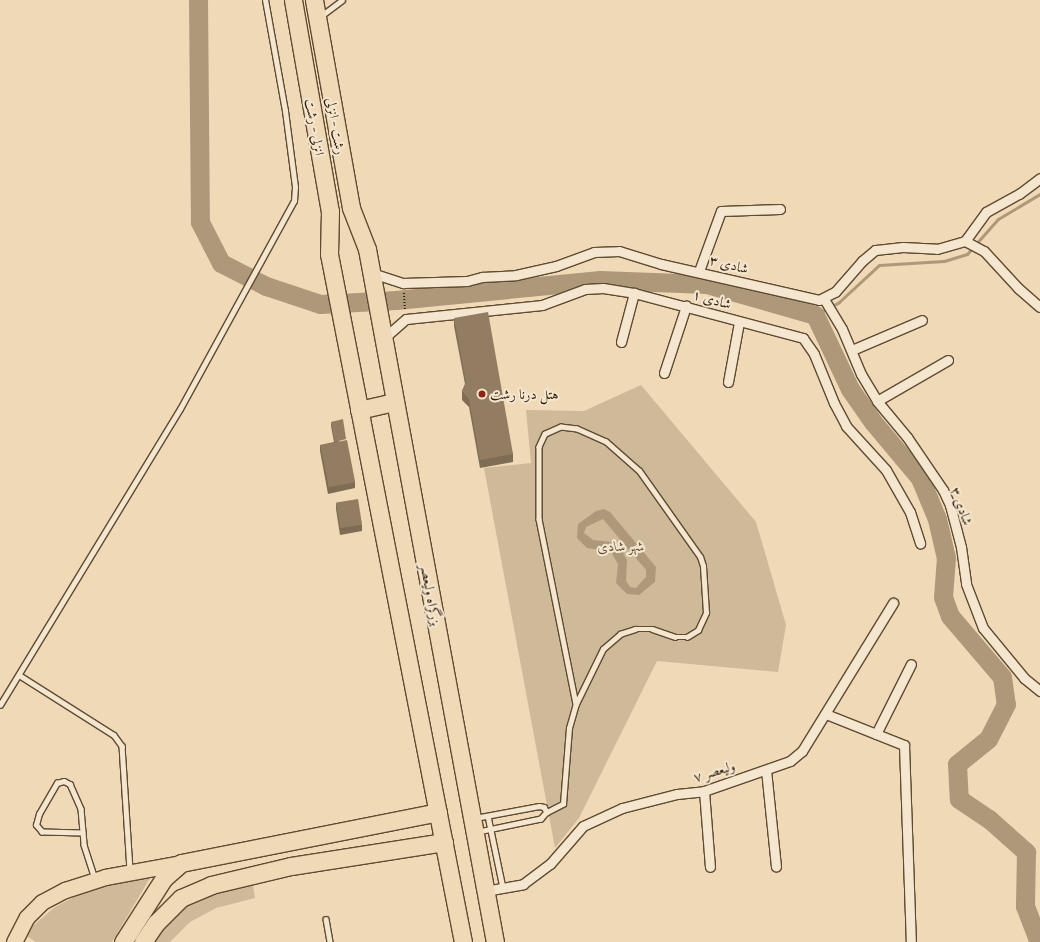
<!DOCTYPE html>
<html>
<head>
<meta charset="utf-8">
<style>
  body { margin:0 }
  #map { position:relative; width:1040px; height:942px; overflow:hidden; background:#efd9b6; font-family:"Gentium Book Plus",Amiri,serif }
  div>[style] { position:absolute }
  [style*='--x'] { left:calc(var(--x)*1px); top:calc(var(--y)*1px); width:calc(var(--w)*1px); rotate:calc(var(--a)*1deg) }
  .green>* { inset:0; background:#ceb998 }
  .water>* { inset:0; background:#ae987a }
  .stream>* { height:3px; margin:-1.5px; padding:0 1.5px; transform-origin:1.5px; border-radius:1.5px; background:#ae987a }
  .river>* { height:19px; margin:-9.5px; padding:0 9.5px; transform-origin:9.5px; border-radius:9.5px; background:#ae987a }
  .path>* { height:2px; margin-top:-1px; transform-origin:0; background:repeating-linear-gradient(90deg,#2f1a06 0 1px,transparent 0 3px) }
  .roads { filter:drop-shadow(1px 0 #5f4a32) drop-shadow(-1px 0 #5f4a32) drop-shadow(0 1px #5f4a32) drop-shadow(0 -1px #5f4a32) }
  .lane>* { height:4.5px; margin:-2.25px; padding:0 2.25px; transform-origin:2.25px; border-radius:2.25px; background:#f5e6d0 }
  .street>* { height:9px; margin:-4.5px; padding:0 4.5px; transform-origin:4.5px; border-radius:4.5px; background:#f5e6d0 }
  .primary>* { height:15px; margin:-7.5px; padding:0 7.5px; transform-origin:7.5px; border-radius:7.5px; background:#efd9b6 }
  .highway>* { height:17px; margin:-8.5px; padding:0 8.5px; transform-origin:8.5px; border-radius:8.5px; background:#efd9b6 }
  .wall>* { inset:0; background:#7e6c54 }
  .building>* { inset:0; background:#937d62; transform-origin:0 0 }
  .dots>* { width:11px; height:11px; translate:-50% -50%; box-sizing:border-box; border:2px solid #f5e6d0; border-radius:50% }
  span { translate:-50% -50%; white-space:nowrap; text-align:center; line-height:1.15; -webkit-text-stroke:4px #f5e6d0; paint-order:stroke }
  .street-label { font-size:14px; color:#2f1a06 }
  .poi-label { font-size:14px; color:#2f1a06 }
  .left { translate:0 -50%; text-align:left }
  .park-label { font-size:14px; color:#5f4a32; font-style:italic }
</style>
</head>
<body>
<div id="map">
  <div class="green">
    <i style="clip-path:polygon(641px 385px,756px 522px,786px 625px,778px 672px,657px 661px,579px 818px,555px 848px,484px 468px,531px 463px,526px 410px,584px 411px)"></i>
    <i style="clip-path:polygon(150px 878px,112px 942px,36px 942px,27px 936px,29px 929px,55px 907px,80px 894px,109px 885px)"></i>
    <i style="clip-path:polygon(252px 879px,255px 898px,216px 908px,190px 922px,170px 942px,151px 942px,161px 927px,191px 902px)"></i>
  </div>
  <div class="water">
    <i style="clip-path:polygon(evenodd,604px 509px,610px 512px,656px 567px,655px 582px,639px 595px,627px 594px,616px 583px,618px 564px,611px 552px,587px 548px,577px 538px,578px 524px,596px 511px,604px 509px,603px 519px,646px 570px,646px 577px,636px 588px,630px 587px,626px 581px,627px 560px,621px 549px,612px 542px,593px 540px,584px 533px,586px 527px,603px 519px)"></i>
  </div>
  <div class="stream">
    <i style="--x:815;--y:315;--w:27;--a:-28"></i>
    <i style="--x:839;--y:302;--w:54;--a:-42.8"></i>
    <i style="--x:879;--y:265;--w:65;--a:-3.5"></i>
    <i style="--x:944;--y:261;--w:24;--a:-17"></i>
    <i style="--x:967;--y:254;--w:47;--a:-48.5"></i>
    <i style="--x:998;--y:219;--w:49;--a:-30.8"></i>
  </div>
  <div class="river">
    <i style="--x:198;--y:0;--w:222;--a:89.5"></i>
    <i style="--x:200;--y:222;--w:46;--a:62.9"></i>
    <i style="--x:221;--y:263;--w:51;--a:27.1"></i>
    <i style="--x:266;--y:286;--w:57;--a:18.4"></i>
    <i style="--x:320;--y:304;--w:76;--a:-3"></i>
    <i style="--x:396;--y:300;--w:205;--a:-5.6"></i>
    <i style="--x:600;--y:280;--w:107;--a:2.1"></i>
    <i style="--x:707;--y:284;--w:112;--a:16"></i>
    <i style="--x:815;--y:315;--w:82;--a:64.7"></i>
    <i style="--x:850;--y:389;--w:40;--a:55.1"></i>
    <i style="--x:873;--y:422;--w:73;--a:50"></i>
    <i style="--x:920;--y:478;--w:44;--a:67.5"></i>
    <i style="--x:937;--y:519;--w:39;--a:77"></i>
    <i style="--x:946;--y:557;--w:40;--a:94.3"></i>
    <i style="--x:943;--y:597;--w:20;--a:70"></i>
    <i style="--x:950;--y:616;--w:80;--a:49.6"></i>
    <i style="--x:1002;--y:677;--w:27;--a:82"></i>
    <i style="--x:1006;--y:704;--w:39;--a:117"></i>
    <i style="--x:988;--y:739;--w:40;--a:141"></i>
    <i style="--x:957;--y:764;--w:35;--a:87"></i>
    <i style="--x:959;--y:799;--w:36;--a:34"></i>
    <i style="--x:989;--y:819;--w:50;--a:41.7"></i>
    <i style="--x:1026;--y:852;--w:54;--a:91.1"></i>
    <i style="--x:1025;--y:906;--w:39;--a:69"></i>
  </div>
  <div class="path">
    <i style="--x:404;--y:293;--w:17;--a:87"></i>
  </div>
  <div class="roads">
    <div class="lane">
      <i style="--x:321;--y:16;--w:26;--a:-37"></i>
      <i style="--x:19;--y:675;--w:112;--a:32.3"></i>
      <i style="--x:114;--y:735;--w:14;--a:54"></i>
      <i style="--x:122;--y:746;--w:124;--a:86.3"></i>
      <i style="--x:0;--y:705;--w:346;--a:-58.7"></i>
      <i style="--x:180;--y:409;--w:237;--a:-61.3"></i>
      <i style="--x:294;--y:201;--w:14;--a:-86"></i>
      <i style="--x:295;--y:187;--w:77;--a:-97.5"></i>
      <i style="--x:285;--y:111;--w:113;--a:-100.2"></i>
      <i style="--x:547;--y:812;--w:18;--a:-27"></i>
      <i style="--x:563;--y:804;--w:76;--a:-85.5"></i>
      <i style="--x:569;--y:728;--w:25;--a:-74"></i>
      <i style="--x:576;--y:704;--w:61;--a:-63.9"></i>
      <i style="--x:603;--y:649;--w:23;--a:-41"></i>
      <i style="--x:620;--y:634;--w:16;--a:-18"></i>
      <i style="--x:635;--y:629;--w:17;--a:0"></i>
      <i style="--x:652;--y:629;--w:24;--a:19"></i>
      <i style="--x:675;--y:637;--w:12;--a:0"></i>
      <i style="--x:687;--y:637;--w:13;--a:-32"></i>
      <i style="--x:698;--y:630;--w:19;--a:-65"></i>
      <i style="--x:706;--y:613;--w:47;--a:-93.7"></i>
      <i style="--x:703;--y:566;--w:9;--a:-108"></i>
      <i style="--x:700;--y:557;--w:105;--a:-125.3"></i>
      <i style="--x:639;--y:471;--w:44;--a:-138.7"></i>
      <i style="--x:606;--y:442;--w:32;--a:-156"></i>
      <i style="--x:577;--y:429;--w:16;--a:-173"></i>
      <i style="--x:561;--y:427;--w:17;--a:156"></i>
      <i style="--x:545;--y:434;--w:14;--a:115"></i>
      <i style="--x:539;--y:447;--w:72;--a:90"></i>
      <i style="--x:539;--y:519;--w:189;--a:78.7"></i>
      <i style="--x:488;--y:816;--w:74;--a:78.2"></i>
      <i style="--x:475;--y:818;--w:65;--a:-10.6"></i>
      <i style="--x:539;--y:806;--w:5;--a:11"></i>
      <i style="--x:544;--y:807;--w:6;--a:59"></i>
      <i style="--x:547;--y:812;--w:9;--a:131"></i>
      <i style="--x:541;--y:819;--w:64;--a:168.3"></i>
      <i style="--x:83;--y:833;--w:41;--a:-178.6"></i>
      <i style="--x:42;--y:832;--w:9;--a:-131"></i>
      <i style="--x:36;--y:825;--w:11;--a:-75"></i>
      <i style="--x:39;--y:814;--w:36;--a:-60"></i>
      <i style="--x:57;--y:783;--w:7;--a:-16"></i>
      <i style="--x:64;--y:781;--w:7;--a:27"></i>
      <i style="--x:70;--y:784;--w:27;--a:66"></i>
      <i style="--x:81;--y:809;--w:36;--a:85"></i>
      <i style="--x:84;--y:845;--w:35;--a:72"></i>
      <i style="--x:326;--y:919;--w:23;--a:80"></i>
    </div>
    <div class="street">
      <i style="--x:965;--y:241;--w:21;--a:28"></i>
      <i style="--x:984;--y:251;--w:50;--a:47.4"></i>
      <i style="--x:1018;--y:288;--w:29;--a:41"></i>
      <i style="--x:699;--y:271;--w:64;--a:-69.9"></i>
      <i style="--x:721;--y:211;--w:59;--a:-1.9"></i>
      <i style="--x:372;--y:273;--w:33;--a:18"></i>
      <i style="--x:403;--y:283;--w:64;--a:-1.8"></i>
      <i style="--x:467;--y:281;--w:16;--a:-15"></i>
      <i style="--x:482;--y:277;--w:34;--a:-3"></i>
      <i style="--x:516;--y:275;--w:41;--a:-12.7"></i>
      <i style="--x:556;--y:266;--w:40;--a:-20.2"></i>
      <i style="--x:594;--y:252;--w:25;--a:-2"></i>
      <i style="--x:619;--y:251;--w:44;--a:17.2"></i>
      <i style="--x:661;--y:264;--w:162;--a:12.8"></i>
      <i style="--x:819;--y:300;--w:18;--a:-27"></i>
      <i style="--x:835;--y:292;--w:41;--a:-48.9"></i>
      <i style="--x:862;--y:261;--w:17;--a:-40"></i>
      <i style="--x:875;--y:250;--w:28;--a:-6"></i>
      <i style="--x:903;--y:247;--w:34;--a:3"></i>
      <i style="--x:937;--y:249;--w:29;--a:-16"></i>
      <i style="--x:965;--y:241;--w:36;--a:-54"></i>
      <i style="--x:986;--y:212;--w:38;--a:-29"></i>
      <i style="--x:1019;--y:194;--w:26;--a:-37"></i>
      <i style="--x:824;--y:299;--w:35;--a:59"></i>
      <i style="--x:842;--y:329;--w:49;--a:67.1"></i>
      <i style="--x:861;--y:374;--w:31;--a:59"></i>
      <i style="--x:877;--y:401;--w:47;--a:50.2"></i>
      <i style="--x:907;--y:437;--w:64;--a:55.8"></i>
      <i style="--x:943;--y:490;--w:17;--a:65"></i>
      <i style="--x:950;--y:505;--w:43;--a:75.3"></i>
      <i style="--x:961;--y:547;--w:37;--a:82"></i>
      <i style="--x:966;--y:584;--w:47;--a:68.9"></i>
      <i style="--x:983;--y:628;--w:65;--a:50.6"></i>
      <i style="--x:1024;--y:678;--w:21;--a:39"></i>
      <i style="--x:384;--y:338;--w:29;--a:-41"></i>
      <i style="--x:406;--y:319;--w:137;--a:-5.9"></i>
      <i style="--x:542;--y:305;--w:46;--a:-20.4"></i>
      <i style="--x:585;--y:289;--w:18;--a:-3"></i>
      <i style="--x:603;--y:288;--w:31;--a:9"></i>
      <i style="--x:634;--y:293;--w:175;--a:14.9"></i>
      <i style="--x:803;--y:338;--w:19;--a:55"></i>
      <i style="--x:814;--y:354;--w:53;--a:67.8"></i>
      <i style="--x:834;--y:403;--w:26;--a:62"></i>
      <i style="--x:846;--y:426;--w:59;--a:47.7"></i>
      <i style="--x:886;--y:470;--w:48;--a:60.3"></i>
      <i style="--x:910;--y:512;--w:33;--a:72"></i>
      <i style="--x:621;--y:342;--w:51;--a:-75.1"></i>
      <i style="--x:852;--y:350;--w:76;--a:-23.2"></i>
      <i style="--x:664;--y:373;--w:71;--a:-71.8"></i>
      <i style="--x:728;--y:382;--w:61;--a:-79.6"></i>
      <i style="--x:877;--y:401;--w:82;--a:-30"></i>
      <i style="--x:826;--y:714;--w:84;--a:21.7"></i>
      <i style="--x:904;--y:745;--w:197;--a:88"></i>
      <i style="--x:876;--y:734;--w:78;--a:-63.4"></i>
      <i style="--x:766;--y:770;--w:97;--a:84.1"></i>
      <i style="--x:704;--y:791;--w:76;--a:85.5"></i>
      <i style="--x:485;--y:891;--w:39;--a:-10"></i>
      <i style="--x:523;--y:884;--w:34;--a:-37"></i>
      <i style="--x:550;--y:864;--w:50;--a:-49"></i>
      <i style="--x:583;--y:826;--w:43;--a:-24.8"></i>
      <i style="--x:622;--y:808;--w:57;--a:-14.3"></i>
      <i style="--x:677;--y:794;--w:27;--a:-6"></i>
      <i style="--x:704;--y:791;--w:91;--a:-19.2"></i>
      <i style="--x:790;--y:761;--w:16;--a:-40"></i>
      <i style="--x:802;--y:751;--w:174;--a:-58.4"></i>
    </div>
    <div class="primary">
      <i style="--x:14;--y:942;--w:28;--a:-63"></i>
      <i style="--x:27;--y:917;--w:21;--a:-45"></i>
      <i style="--x:42;--y:902;--w:26;--a:-28"></i>
      <i style="--x:65;--y:890;--w:42;--a:-18"></i>
      <i style="--x:105;--y:877;--w:77;--a:-10.4"></i>
    </div>
    <div class="highway">
      <i style="--x:293;--y:0;--w:214;--a:80.1"></i>
      <i style="--x:330;--y:211;--w:43;--a:91.3"></i>
      <i style="--x:329;--y:254;--w:701;--a:78.98"></i>
      <i style="--x:314;--y:0;--w:211;--a:79.9"></i>
      <i style="--x:351;--y:208;--w:44;--a:68.7"></i>
      <i style="--x:367;--y:249;--w:705;--a:79.54"></i>
      <i style="--x:359;--y:410;--w:37;--a:-13"></i>
      <i style="--x:123;--y:942;--w:76;--a:-57.4"></i>
      <i style="--x:164;--y:878;--w:23;--a:-41"></i>
      <i style="--x:181;--y:863;--w:262;--a:-11.2"></i>
      <i style="--x:143;--y:942;--w:23;--a:-56"></i>
      <i style="--x:156;--y:923;--w:35;--a:-45"></i>
      <i style="--x:181;--y:898;--w:33;--a:-23"></i>
      <i style="--x:211;--y:885;--w:82;--a:-13.4"></i>
      <i style="--x:291;--y:866;--w:155;--a:-8.9"></i>
    </div>
  </div>
  <div class="wall">
    <i style="clip-path:polygon(454px 318px,513px 454px,513px 462px,480px 468px,469px 407px,462px 400px,462px 391px,465px 384px,454px 326px)"></i>
    <i style="clip-path:polygon(331px 422px,355px 482px,355px 488px,328px 494px,320px 451px,320px 445px,334px 442px,331px 426px)"></i>
    <i style="clip-path:polygon(336px 503px,362px 525px,362px 531px,340px 535px,336px 509px)"></i>
  </div>
  <div class="building">
    <i style="clip-path:polygon(488px 312px,513px 454px,480px 460px,469px 399px,462px 391px,466px 382px,454px 318px)"></i>
    <i style="clip-path:polygon(343px 419px,346px 439px,335px 442px,331px 422px)"></i>
    <i style="left:347px;top:440px;width:43px;height:27px;rotate:79deg"></i>
    <i style="left:358px;top:499px;width:26px;height:22px;rotate:81deg"></i>
  </div>
  <div class="dots">
    <i style="left:482px;top:394px;background:#8f2418"></i>
  </div>
  <div class="street-label">
    <span style="left:336px;top:126px;rotate:80deg">رشت - انزلی</span>
    <span style="left:315px;top:127px;rotate:80deg">انزلی - رشت</span>
    <span style="left:729px;top:264px;rotate:14deg">شادی ۳</span>
    <span style="left:712px;top:299px;rotate:16deg">شادی ۱</span>
    <span style="left:962px;top:506px;rotate:70deg">شادی ۳</span>
    <span style="left:431px;top:595px;rotate:80deg">بزرگراه ولیعصر</span>
    <span style="left:714px;top:771px;rotate:-16deg">ولیعصر ۷</span>
  </div>
  <div class="poi-label">
    <span class="left" style="left:490px;top:394px">هتل درنا رشت</span>
  </div>
  <div class="park-label">
    <span style="left:621px;top:546px">شهر شادی</span>
  </div>
</div>
</body>
</html>
